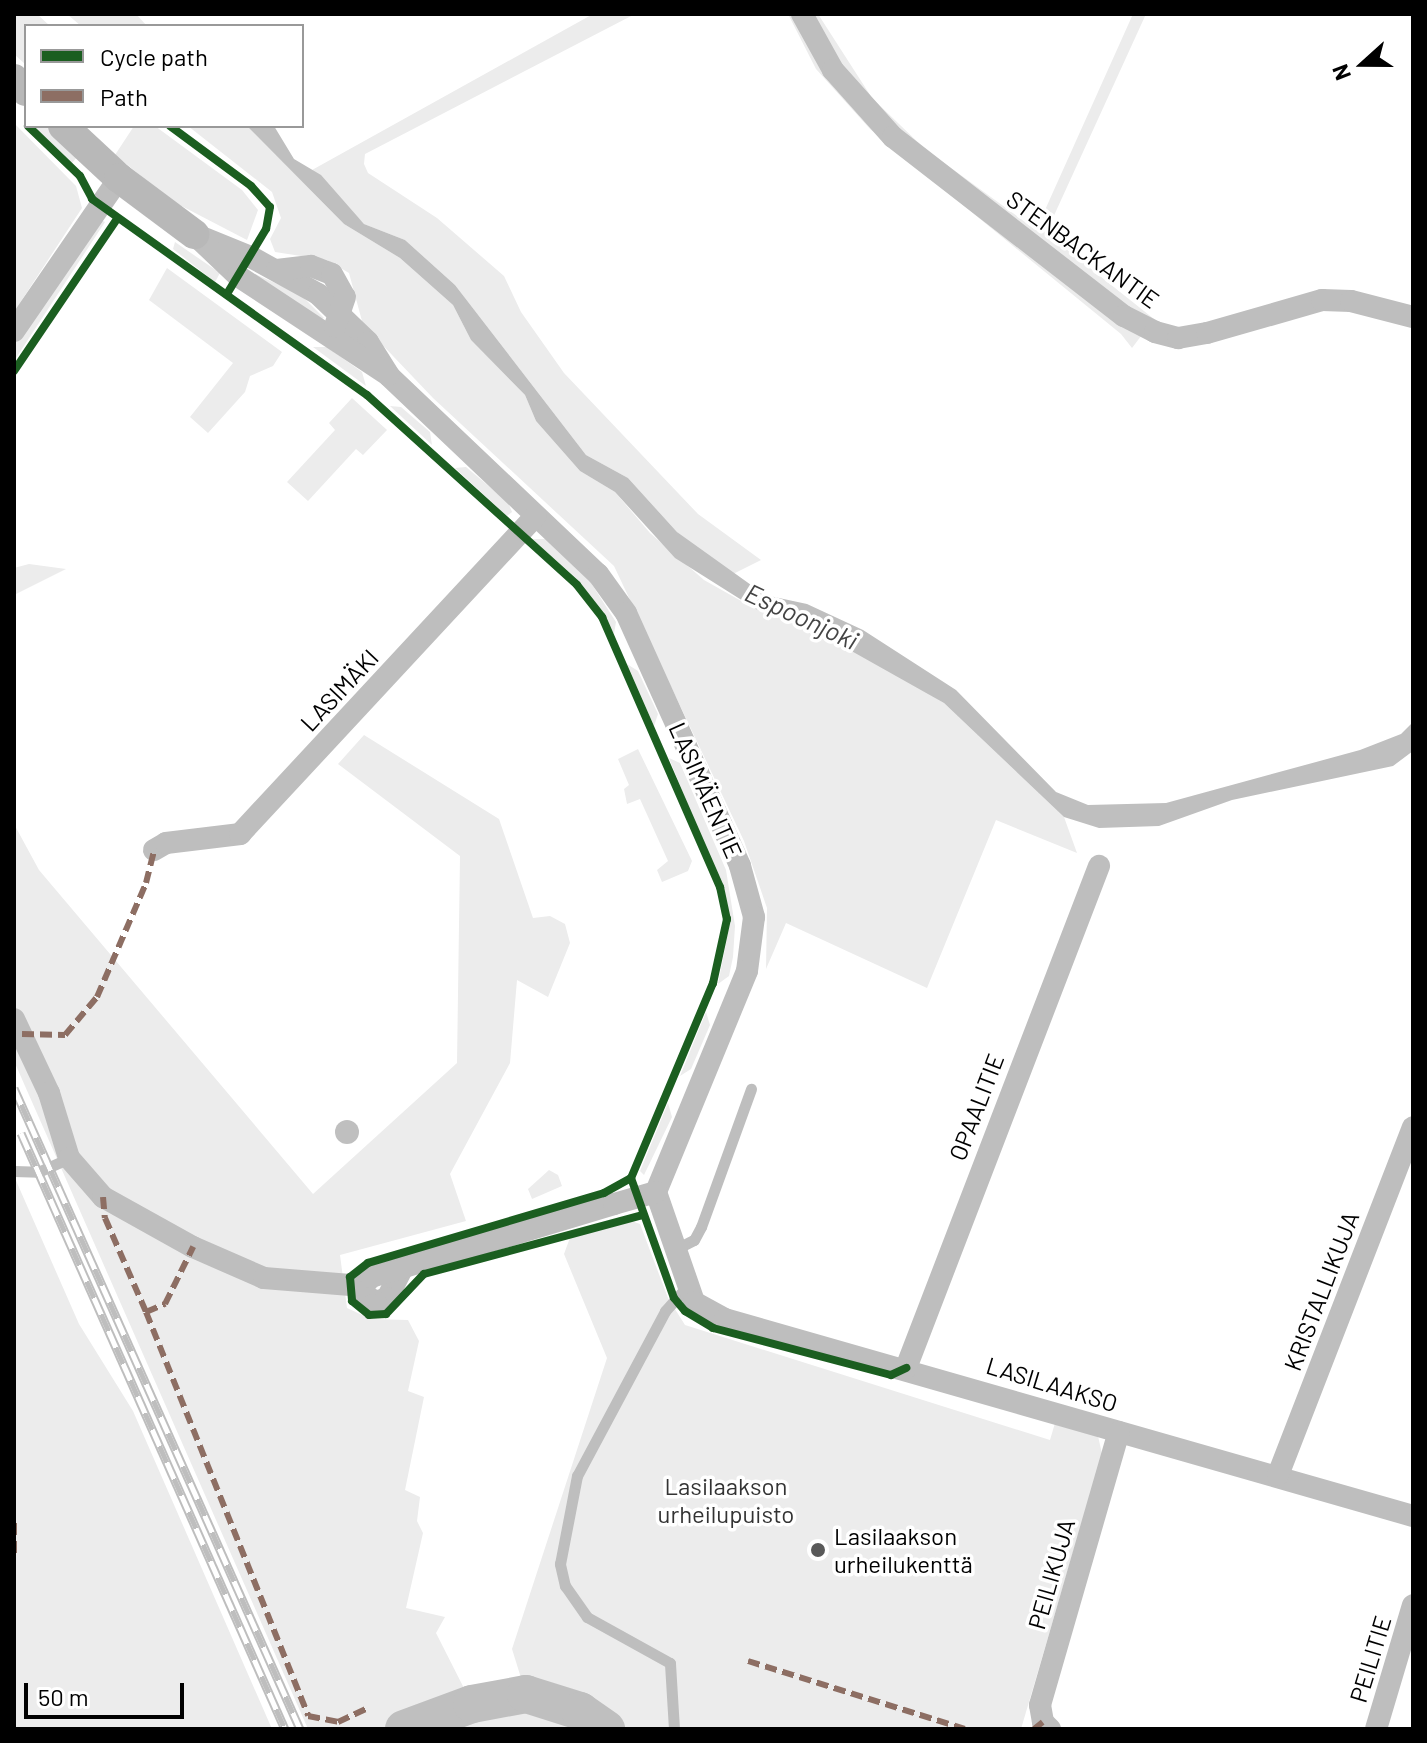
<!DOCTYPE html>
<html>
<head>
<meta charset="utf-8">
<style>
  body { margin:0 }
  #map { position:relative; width:1427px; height:1743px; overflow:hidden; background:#fff; font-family:Barlow,sans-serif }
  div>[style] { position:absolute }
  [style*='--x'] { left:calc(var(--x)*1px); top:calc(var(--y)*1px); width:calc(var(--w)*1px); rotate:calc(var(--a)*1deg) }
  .green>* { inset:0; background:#ececec }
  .water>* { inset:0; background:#bfbfbf }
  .round { border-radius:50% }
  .river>* { height:38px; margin:-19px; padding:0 19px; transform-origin:19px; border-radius:19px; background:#bfbfbf }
  .lane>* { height:11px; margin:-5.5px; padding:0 5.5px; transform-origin:5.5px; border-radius:5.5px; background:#bebebe }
  .street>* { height:22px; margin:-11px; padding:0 11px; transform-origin:11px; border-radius:11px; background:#bebebe }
  .secondary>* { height:30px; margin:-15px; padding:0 15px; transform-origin:15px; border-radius:15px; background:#b8b8b8 }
  .rail>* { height:9px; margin-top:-4.5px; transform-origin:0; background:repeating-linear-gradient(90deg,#fff 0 18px,#bebebe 0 36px); box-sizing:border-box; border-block:2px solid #bebebe }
  .quiet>* { height:6px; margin-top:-3px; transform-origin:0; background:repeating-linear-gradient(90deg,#8d6e63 0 12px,transparent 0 18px) }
  .cycleway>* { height:8px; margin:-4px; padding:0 4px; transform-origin:4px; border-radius:4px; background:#1b5e20 }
  .dots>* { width:22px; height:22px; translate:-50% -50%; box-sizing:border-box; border:4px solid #fff; border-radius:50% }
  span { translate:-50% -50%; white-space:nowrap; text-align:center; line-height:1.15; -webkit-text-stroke:7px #fff; paint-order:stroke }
  .street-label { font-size:24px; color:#000 }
  .park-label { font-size:24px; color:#333 }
  .poi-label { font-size:24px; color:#000 }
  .left { translate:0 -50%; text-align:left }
  .water-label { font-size:26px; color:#444; font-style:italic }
  .frame { position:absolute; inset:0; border:16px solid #000; pointer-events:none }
  .legend { position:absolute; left:24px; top:24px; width:280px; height:104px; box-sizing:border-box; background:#fff; border:2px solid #999; margin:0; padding:10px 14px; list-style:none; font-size:24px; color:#000 }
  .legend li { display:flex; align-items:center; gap:16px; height:40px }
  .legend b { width:40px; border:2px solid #999 }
  .north { position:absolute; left:1323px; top:24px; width:80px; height:80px; -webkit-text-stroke:6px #fff; paint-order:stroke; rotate:249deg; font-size:22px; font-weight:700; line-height:32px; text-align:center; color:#000 }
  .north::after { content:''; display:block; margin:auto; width:28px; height:36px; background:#000; clip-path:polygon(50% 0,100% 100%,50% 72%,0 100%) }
  .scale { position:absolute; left:24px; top:1683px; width:160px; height:36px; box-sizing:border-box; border:4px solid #000; border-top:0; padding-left:10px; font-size:24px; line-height:28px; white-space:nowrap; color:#000; -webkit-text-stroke:6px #fff; paint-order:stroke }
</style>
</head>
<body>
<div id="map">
  <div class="green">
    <i style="clip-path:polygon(14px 14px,37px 14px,50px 26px,26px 26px,26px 65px,14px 54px)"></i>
    <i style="clip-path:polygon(67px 14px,136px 14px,147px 26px,81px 26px)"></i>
    <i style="clip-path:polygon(593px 14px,635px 14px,365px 154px,364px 164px,368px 173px,437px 218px,504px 276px,521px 312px,564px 373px,698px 514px,761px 560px,731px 575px,677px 532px,628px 478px,586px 455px,455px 285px,405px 240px,364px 224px,312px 170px)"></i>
    <i style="clip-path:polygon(788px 14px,818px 14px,872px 98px,925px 149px,1036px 230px,1133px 14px,1146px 14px,1046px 233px,1154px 319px,1132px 348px,1121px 334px,870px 129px,816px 69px)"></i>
    <i style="clip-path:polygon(14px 123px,76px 186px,82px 208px,14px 312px)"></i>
    <i style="clip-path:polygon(34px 126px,47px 126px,78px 156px,72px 163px)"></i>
    <i style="clip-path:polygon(134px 126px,155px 126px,242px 190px,258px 210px,247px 240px,172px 201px,115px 155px)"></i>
    <i style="clip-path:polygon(188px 126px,247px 126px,344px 224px,400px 258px,453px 305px,471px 340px,525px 395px,536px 421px,580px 471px,615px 492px,650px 533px,704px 580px,759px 611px,791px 617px,856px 650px,944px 703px,1064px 817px,1077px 853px,996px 820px,927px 988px,786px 923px,766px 969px,767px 908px,744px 841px,614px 566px,433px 398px,373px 335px,362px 321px,349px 273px,327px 260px,275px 252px,270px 239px,281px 218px,272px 192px)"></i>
    <i style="clip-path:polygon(98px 218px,105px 222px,14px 361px,14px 343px)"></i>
    <i style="clip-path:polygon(175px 242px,220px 273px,215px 282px,173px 249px)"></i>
    <i style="clip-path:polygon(167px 268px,282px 352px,273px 366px,250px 376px,245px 392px,208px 433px,190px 417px,233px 363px,149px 300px)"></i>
    <i style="clip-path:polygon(255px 274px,300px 294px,324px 318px,319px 320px)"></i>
    <i style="clip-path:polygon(313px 347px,327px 347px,362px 372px,366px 386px)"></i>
    <i style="clip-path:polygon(352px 398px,387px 430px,363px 455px,356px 449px,308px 501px,287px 482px,335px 430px,329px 423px)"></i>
    <i style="clip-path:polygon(390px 406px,401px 407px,430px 432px,432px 445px)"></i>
    <i style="clip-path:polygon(466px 467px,508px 502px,512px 512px,507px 516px,455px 468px)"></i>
    <i style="clip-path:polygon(532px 539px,547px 539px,584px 572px,616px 622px,614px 634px,576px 578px)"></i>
    <i style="clip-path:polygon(29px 564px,66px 569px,14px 595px,14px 568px)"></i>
    <i style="clip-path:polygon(627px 664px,638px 671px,658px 714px,654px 726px)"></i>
    <i style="clip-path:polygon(364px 735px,499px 819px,533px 918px,550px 916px,565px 924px,570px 943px,548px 997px,517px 980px,510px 1063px,450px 1174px,466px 1221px,340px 1255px,347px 1308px,371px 1319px,408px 1320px,419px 1341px,408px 1391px,424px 1397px,405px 1490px,420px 1497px,417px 1521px,423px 1533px,406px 1608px,445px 1617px,436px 1633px,472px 1704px,526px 1694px,512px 1649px,607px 1358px,564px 1254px,571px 1235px,626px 1219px,640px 1224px,668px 1298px,685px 1325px,1050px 1440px,1055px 1423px,1098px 1436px,1102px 1454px,1021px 1729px,308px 1729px,14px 1061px,14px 824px,39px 870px,313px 1194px,457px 1063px,460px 856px,338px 764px)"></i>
    <i style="clip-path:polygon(638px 749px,692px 861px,688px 871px,662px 882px,657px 870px,668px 861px,640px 799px,627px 804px,624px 789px,629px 785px,618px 759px)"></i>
    <i style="clip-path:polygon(669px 758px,680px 763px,726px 870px,735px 926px,733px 957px,729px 976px,718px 984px,730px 923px,727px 901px)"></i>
    <i style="clip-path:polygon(706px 1012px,710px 1025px,691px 1069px,680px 1076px)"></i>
    <i style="clip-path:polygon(668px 1103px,672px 1117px,644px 1175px,640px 1171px)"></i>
    <i style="clip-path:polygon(549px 1170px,558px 1175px,562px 1186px,532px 1199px,528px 1189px)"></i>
    <i style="clip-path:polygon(14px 1176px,79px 1324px,133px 1411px,272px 1729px,14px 1729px)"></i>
  </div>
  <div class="water">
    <i style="clip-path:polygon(247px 126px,274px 126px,294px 159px,321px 175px,364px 224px,405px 240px,455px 285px,586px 455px,628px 478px,677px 532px,765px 595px,807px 604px,863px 630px,956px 690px,1056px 792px,1088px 805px,1166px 803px,1360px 750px,1401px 734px,1413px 722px,1413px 751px,1393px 766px,1232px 800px,1159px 826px,1099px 828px,1064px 817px,944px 703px,791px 617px,759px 611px,675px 558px,615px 492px,580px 471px,536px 421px,525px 395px,471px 340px,453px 305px,400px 258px,344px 224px)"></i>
    <i class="round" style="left:335px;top:1120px;width:24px;height:24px"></i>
  </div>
  <div class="river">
    <i style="--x:404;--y:1729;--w:72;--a:-20.2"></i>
    <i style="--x:472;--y:1704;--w:55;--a:-10.5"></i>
    <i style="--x:526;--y:1694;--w:57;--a:17.5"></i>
    <i style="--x:580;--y:1711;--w:32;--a:35"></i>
  </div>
  <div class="lane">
    <i style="--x:14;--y:1171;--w:24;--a:2"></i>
    <i style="--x:38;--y:1172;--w:34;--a:-24"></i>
    <i style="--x:674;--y:1250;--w:22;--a:-27"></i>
    <i style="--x:694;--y:1240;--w:15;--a:-62"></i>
    <i style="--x:701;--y:1227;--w:147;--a:-70.1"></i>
    <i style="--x:674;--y:1729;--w:66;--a:-93.5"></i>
    <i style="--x:670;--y:1663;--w:95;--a:-151"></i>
    <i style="--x:587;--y:1617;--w:38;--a:-125"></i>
    <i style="--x:565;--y:1586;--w:23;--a:-103"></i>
    <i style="--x:560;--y:1564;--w:90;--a:-79.1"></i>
    <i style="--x:577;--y:1476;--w:187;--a:-61.9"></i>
    <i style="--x:665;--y:1311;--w:31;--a:-48"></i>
  </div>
  <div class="street">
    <i style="--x:802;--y:14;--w:64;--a:61"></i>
    <i style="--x:833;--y:70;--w:90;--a:48.2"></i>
    <i style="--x:893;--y:137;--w:292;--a:37.8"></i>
    <i style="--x:1124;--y:316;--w:35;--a:27"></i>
    <i style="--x:1155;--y:332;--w:24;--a:15"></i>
    <i style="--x:1178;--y:338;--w:29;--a:-10"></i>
    <i style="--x:1207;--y:333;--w:120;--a:-16"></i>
    <i style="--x:1322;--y:300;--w:29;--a:2"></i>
    <i style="--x:1351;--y:301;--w:64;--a:14.5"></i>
    <i style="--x:194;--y:234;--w:61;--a:22"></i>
    <i style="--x:251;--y:257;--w:77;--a:28.9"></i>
    <i style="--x:318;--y:294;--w:69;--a:43.8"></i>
    <i style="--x:368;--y:342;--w:40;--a:58"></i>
    <i style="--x:389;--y:376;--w:288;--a:43.5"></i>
    <i style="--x:598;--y:574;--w:48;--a:54.3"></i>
    <i style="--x:626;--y:613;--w:277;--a:65.7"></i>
    <i style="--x:740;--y:866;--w:53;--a:74.6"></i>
    <i style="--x:754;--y:917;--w:54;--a:97.4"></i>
    <i style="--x:747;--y:971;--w:239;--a:112.4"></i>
    <i style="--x:656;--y:1192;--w:116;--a:70.9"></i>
    <i style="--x:694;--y:1302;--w:35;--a:29"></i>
    <i style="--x:725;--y:1319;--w:716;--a:15.98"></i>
    <i style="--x:196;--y:236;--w:58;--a:43.6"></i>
    <i style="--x:238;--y:276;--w:180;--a:33.4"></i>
    <i style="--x:277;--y:270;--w:34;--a:-7"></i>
    <i style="--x:311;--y:266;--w:22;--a:21"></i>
    <i style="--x:332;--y:274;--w:26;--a:61"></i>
    <i style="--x:345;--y:297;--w:31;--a:109"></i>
    <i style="--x:14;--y:331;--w:186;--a:-55.5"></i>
    <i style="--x:154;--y:850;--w:14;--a:-30"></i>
    <i style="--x:166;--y:843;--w:75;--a:-6.9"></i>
    <i style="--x:240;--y:834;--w:434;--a:-47.1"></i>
    <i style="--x:14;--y:1019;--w:82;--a:64.7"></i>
    <i style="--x:49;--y:1093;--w:68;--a:72.9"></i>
    <i style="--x:69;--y:1158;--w:52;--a:48.9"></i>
    <i style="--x:103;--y:1197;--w:103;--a:29.1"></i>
    <i style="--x:193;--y:1247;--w:77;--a:23.6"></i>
    <i style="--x:264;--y:1278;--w:99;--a:4.6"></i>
    <i style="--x:403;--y:1267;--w:35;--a:117"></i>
    <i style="--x:387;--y:1298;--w:12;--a:160"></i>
    <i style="--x:376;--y:1302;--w:13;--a:-148"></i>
    <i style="--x:365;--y:1295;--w:9;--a:-103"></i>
    <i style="--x:363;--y:1286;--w:12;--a:-48"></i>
    <i style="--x:371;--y:1277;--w:254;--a:-16.7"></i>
    <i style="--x:614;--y:1204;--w:44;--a:-15.9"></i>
    <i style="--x:906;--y:1368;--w:538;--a:-68.97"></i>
    <i style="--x:1278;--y:1475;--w:373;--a:-68.8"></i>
    <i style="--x:1050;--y:1729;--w:10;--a:-135"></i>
    <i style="--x:1043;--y:1722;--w:17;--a:-100"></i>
    <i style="--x:1040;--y:1705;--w:284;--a:-73.9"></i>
    <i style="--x:1376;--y:1729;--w:129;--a:-73.4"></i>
  </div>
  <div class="secondary">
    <i style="--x:14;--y:79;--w:17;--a:45"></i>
    <i style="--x:63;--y:126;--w:76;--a:42.9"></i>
    <i style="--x:119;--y:178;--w:94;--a:36.7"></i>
  </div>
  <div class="rail">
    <i style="--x:14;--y:1088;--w:702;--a:65.95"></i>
    <i style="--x:21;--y:1133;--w:652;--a:66.11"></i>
  </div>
  <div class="quiet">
    <i style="--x:22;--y:1034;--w:43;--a:1.3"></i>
    <i style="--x:65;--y:1035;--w:50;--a:-49.9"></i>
    <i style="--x:97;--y:997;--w:124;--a:-66.7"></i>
    <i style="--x:146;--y:883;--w:34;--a:-76"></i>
    <i style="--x:103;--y:1197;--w:21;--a:85"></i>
    <i style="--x:105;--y:1218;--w:103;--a:66.4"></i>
    <i style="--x:146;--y:1312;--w:21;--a:-23"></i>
    <i style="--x:165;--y:1304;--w:64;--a:-63.8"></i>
    <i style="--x:146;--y:1312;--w:435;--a:68.1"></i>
    <i style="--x:308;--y:1716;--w:31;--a:11"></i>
    <i style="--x:338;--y:1722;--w:33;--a:-25"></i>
    <i style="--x:14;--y:1523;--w:36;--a:90"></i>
    <i style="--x:748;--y:1661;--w:227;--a:17.4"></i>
    <i style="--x:1034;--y:1729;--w:11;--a:-38"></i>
  </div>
  <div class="cycleway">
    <i style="--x:28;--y:126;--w:72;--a:43.9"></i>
    <i style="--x:80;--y:176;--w:26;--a:62"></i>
    <i style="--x:92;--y:199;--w:338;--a:35.5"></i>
    <i style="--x:367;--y:395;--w:283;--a:42.1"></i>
    <i style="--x:577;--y:585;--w:41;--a:52"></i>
    <i style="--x:602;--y:617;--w:295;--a:66.4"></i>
    <i style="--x:720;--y:887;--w:33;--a:78"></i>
    <i style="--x:727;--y:919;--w:66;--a:102.3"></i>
    <i style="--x:713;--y:983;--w:212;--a:112.8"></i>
    <i style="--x:631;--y:1178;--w:31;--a:151"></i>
    <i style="--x:604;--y:1193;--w:246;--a:163.5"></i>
    <i style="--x:368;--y:1263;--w:23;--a:142"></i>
    <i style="--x:350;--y:1277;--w:24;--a:85"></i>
    <i style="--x:352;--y:1301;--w:22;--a:39"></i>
    <i style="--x:369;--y:1315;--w:17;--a:-3"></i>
    <i style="--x:386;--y:1314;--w:55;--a:-46.5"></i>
    <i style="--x:424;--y:1274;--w:226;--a:-15.1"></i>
    <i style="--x:170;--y:126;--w:101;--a:36.5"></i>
    <i style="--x:251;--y:186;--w:28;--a:48"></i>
    <i style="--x:270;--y:207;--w:22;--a:100"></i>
    <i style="--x:266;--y:229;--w:76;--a:121"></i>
    <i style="--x:14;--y:371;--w:184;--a:-55.9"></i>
    <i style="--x:631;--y:1178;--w:127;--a:70.3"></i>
    <i style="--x:674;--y:1298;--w:17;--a:50"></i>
    <i style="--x:685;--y:1311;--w:33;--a:31"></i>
    <i style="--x:713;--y:1328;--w:184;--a:14.8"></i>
    <i style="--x:891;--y:1375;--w:17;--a:-25"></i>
  </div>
  <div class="dots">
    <i style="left:818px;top:1550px;background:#595959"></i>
  </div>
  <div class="street-label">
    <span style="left:1083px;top:249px;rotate:36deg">STENBACKANTIE</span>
    <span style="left:339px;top:690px;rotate:-47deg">LASIMÄKI</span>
    <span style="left:706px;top:790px;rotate:66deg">LASIMÄENTIE</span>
    <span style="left:976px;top:1107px;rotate:-69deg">OPAALITIE</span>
    <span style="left:1321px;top:1291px;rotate:-69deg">KRISTALLIKUJA</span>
    <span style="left:1052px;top:1384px;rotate:17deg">LASILAAKSO</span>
    <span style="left:1051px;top:1574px;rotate:-74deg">PEILIKUJA</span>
    <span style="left:1370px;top:1659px;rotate:-73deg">PEILITIE</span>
  </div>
  <div class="park-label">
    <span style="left:726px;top:1500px">Lasilaakson<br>urheilupuisto</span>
  </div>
  <div class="poi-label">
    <span class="left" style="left:834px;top:1550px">Lasilaakson<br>urheilukenttä</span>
  </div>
  <div class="water-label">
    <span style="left:802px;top:616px;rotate:25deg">Espoonjoki</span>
  </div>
  <div class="frame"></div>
  <ul class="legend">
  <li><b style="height:10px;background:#1b5e20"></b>Cycle path</li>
  <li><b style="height:10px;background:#8d6e63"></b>Path</li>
  </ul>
  <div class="north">N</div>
  <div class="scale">50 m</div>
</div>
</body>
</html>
